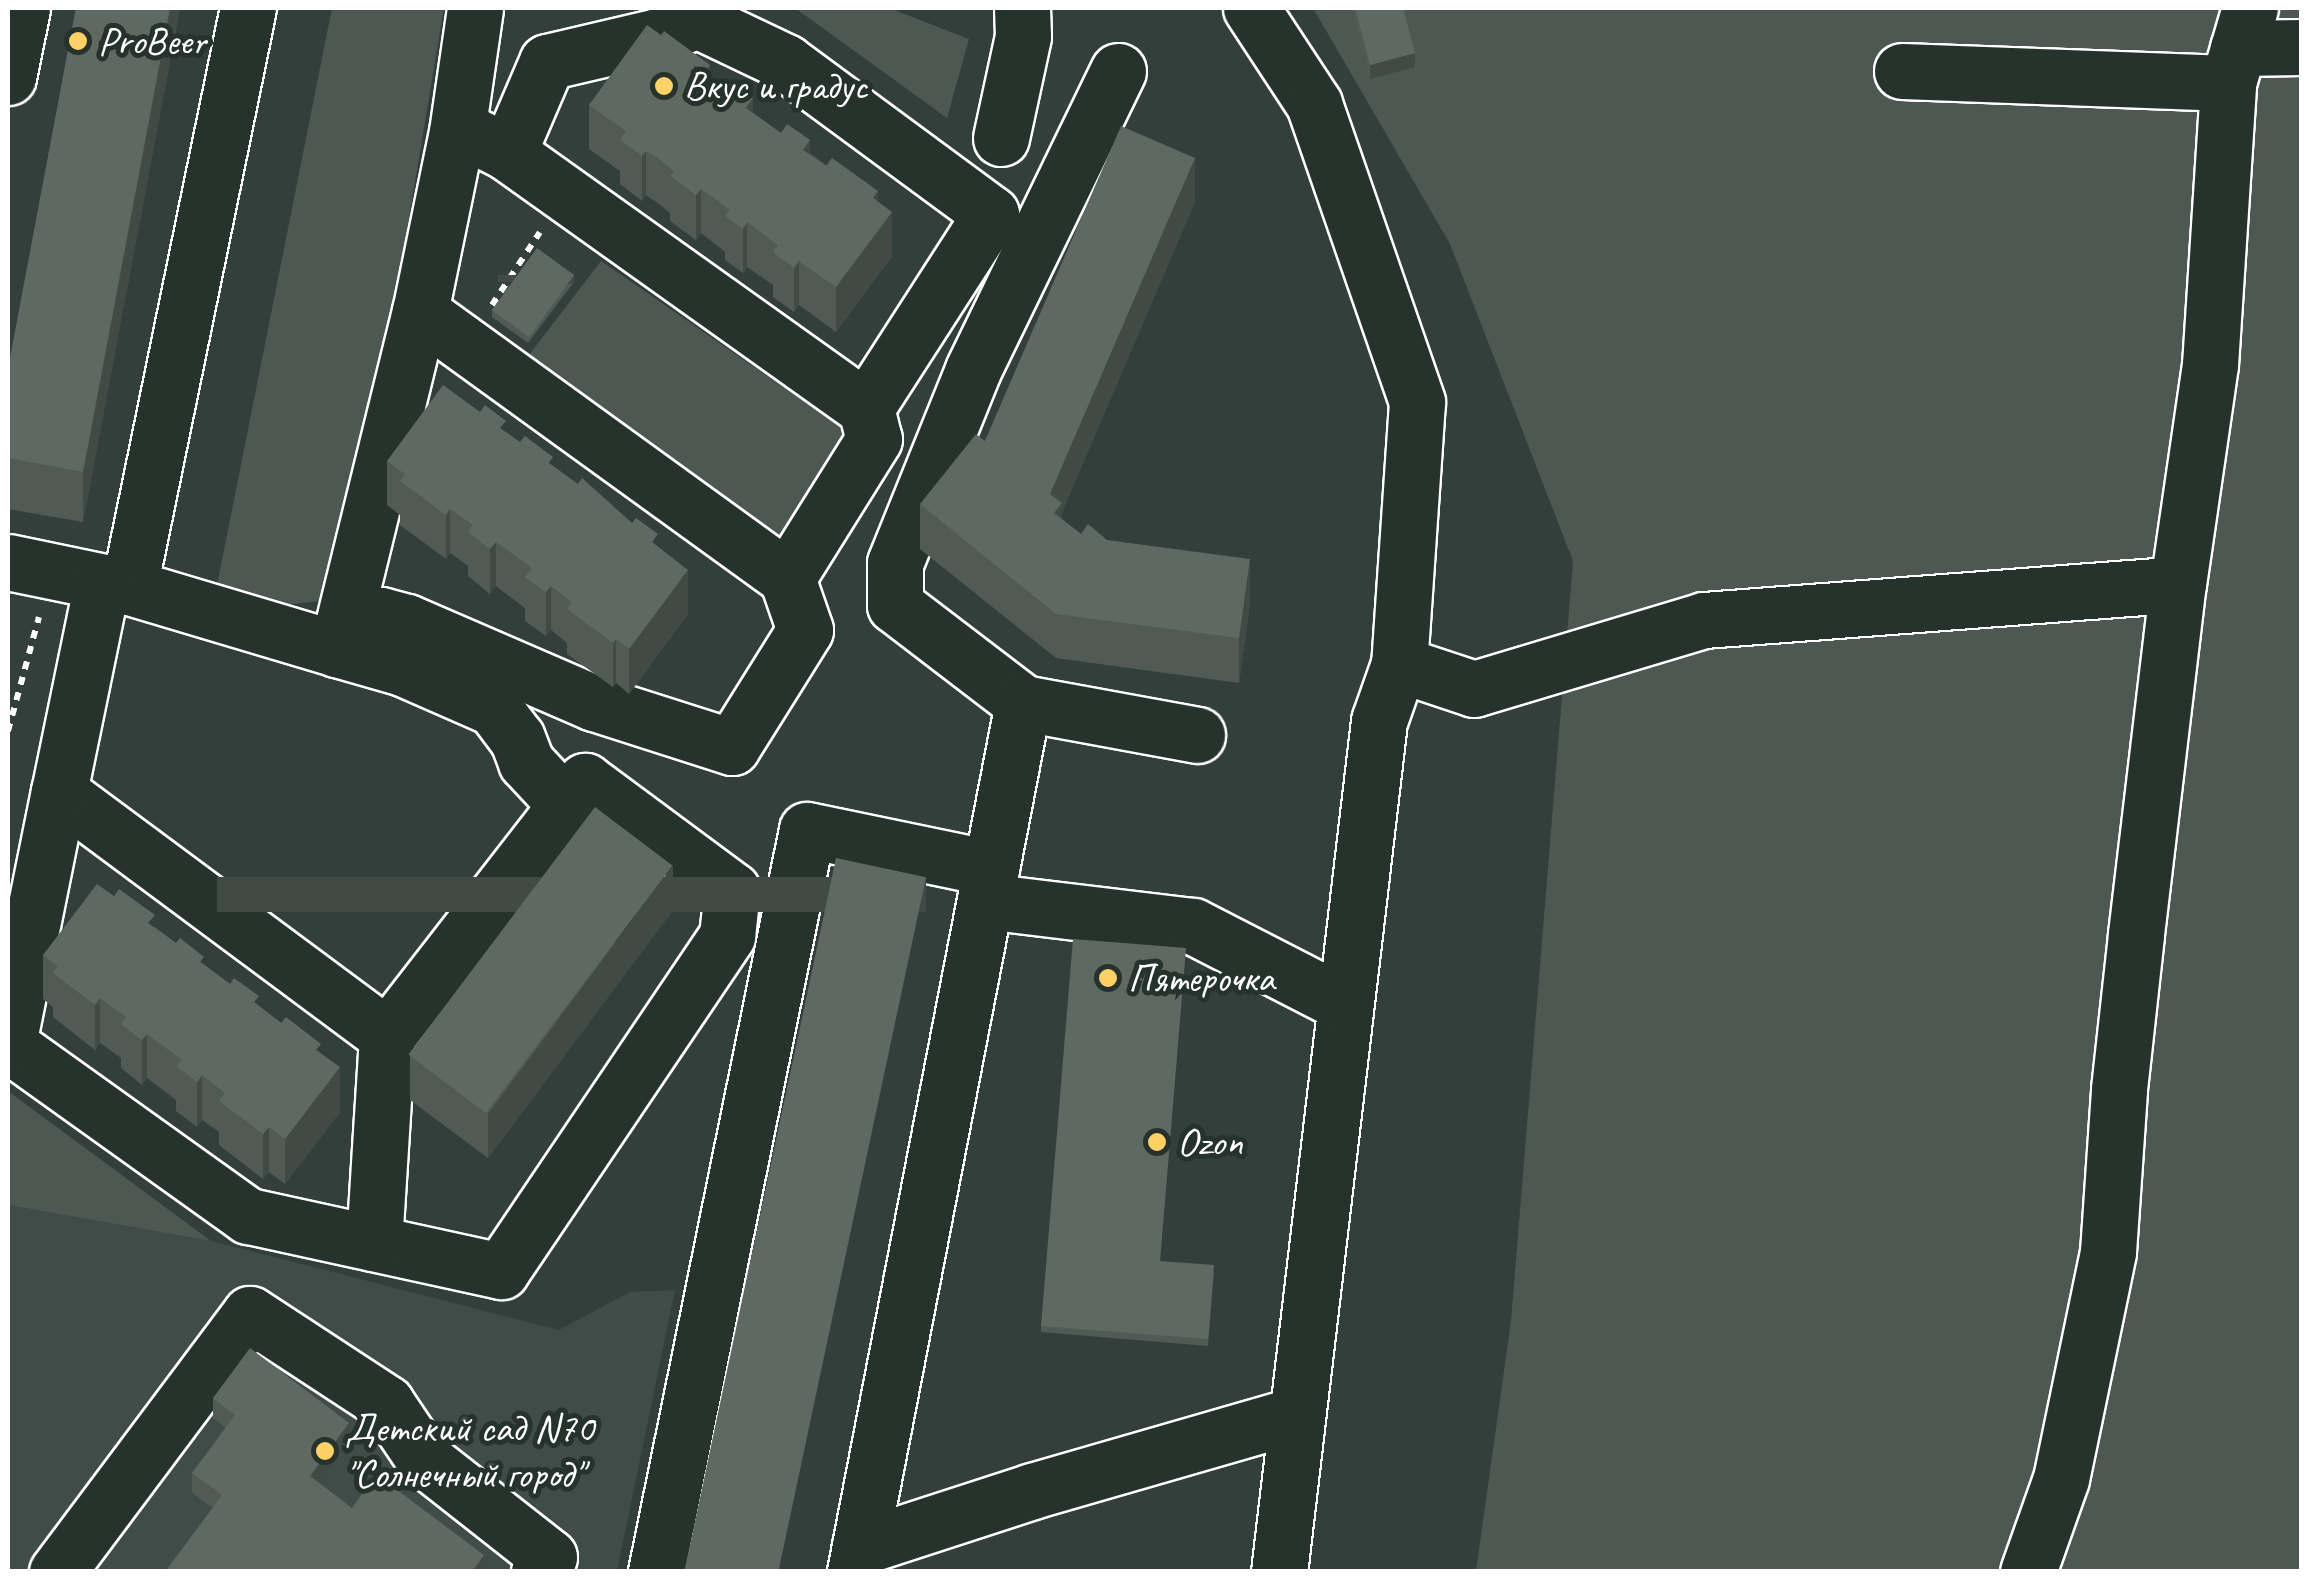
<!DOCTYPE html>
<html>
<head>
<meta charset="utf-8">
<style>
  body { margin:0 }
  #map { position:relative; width:2309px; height:1579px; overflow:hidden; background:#333f3a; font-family:Caveat,sans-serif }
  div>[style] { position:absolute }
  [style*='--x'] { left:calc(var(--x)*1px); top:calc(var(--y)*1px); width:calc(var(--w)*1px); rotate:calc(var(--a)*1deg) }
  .built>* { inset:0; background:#404c47 }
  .green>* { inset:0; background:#4d5853 }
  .path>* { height:6px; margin-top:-3px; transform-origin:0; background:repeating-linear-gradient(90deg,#fff 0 8px,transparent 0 16px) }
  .roads { filter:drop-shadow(2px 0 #fff) drop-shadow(-2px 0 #fff) drop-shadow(0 2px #fff) drop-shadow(0 -2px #fff) }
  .minor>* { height:55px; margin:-27.5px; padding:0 27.5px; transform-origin:27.5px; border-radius:27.5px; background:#26332d }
  .wall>* { inset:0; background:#525a56 }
  .shaded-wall>* { inset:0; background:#424a46; transform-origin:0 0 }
  .building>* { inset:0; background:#5f6964; transform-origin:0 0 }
  .dots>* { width:28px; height:28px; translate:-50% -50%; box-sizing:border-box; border:5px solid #26332d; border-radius:50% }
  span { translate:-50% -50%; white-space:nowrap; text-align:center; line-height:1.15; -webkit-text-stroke:10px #26332d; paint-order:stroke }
  .poi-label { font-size:40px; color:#fff }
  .left { translate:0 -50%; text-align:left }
  .frame { position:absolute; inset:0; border:10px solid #fff; pointer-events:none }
</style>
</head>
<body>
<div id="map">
  <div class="built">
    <i style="clip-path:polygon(8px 1205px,212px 1241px,559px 1330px,630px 1292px,675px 1290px,617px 1571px,8px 1571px)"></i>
  </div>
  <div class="green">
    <i style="clip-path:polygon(332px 8px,444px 8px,406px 236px,354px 494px,321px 601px,282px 605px,217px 585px)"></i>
    <i style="clip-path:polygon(795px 8px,889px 8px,969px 39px,947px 118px)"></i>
    <i style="clip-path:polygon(1313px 8px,2301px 8px,2301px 1571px,1476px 1571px,1511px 1321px,1573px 561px,1450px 244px)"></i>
    <i style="clip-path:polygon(601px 261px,848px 432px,831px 472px,779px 538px,526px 359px)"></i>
    <i style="clip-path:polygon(8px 1091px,211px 1241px,8px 1205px)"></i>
  </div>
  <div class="path">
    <i style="--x:492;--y:305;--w:87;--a:-56.7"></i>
    <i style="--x:8;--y:731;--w:118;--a:-74.8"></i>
  </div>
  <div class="roads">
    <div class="minor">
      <i style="--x:1251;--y:8;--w:115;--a:56.7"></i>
      <i style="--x:1314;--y:104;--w:315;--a:70.9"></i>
      <i style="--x:1417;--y:402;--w:263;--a:93.9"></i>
      <i style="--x:1399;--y:664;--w:60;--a:109.3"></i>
      <i style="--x:1379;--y:721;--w:857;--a:96.7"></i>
      <i style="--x:2238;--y:48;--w:64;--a:-0.9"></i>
      <i style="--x:1118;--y:71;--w:332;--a:115.9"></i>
      <i style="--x:973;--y:370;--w:208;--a:112"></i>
      <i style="--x:895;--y:563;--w:42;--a:90"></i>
      <i style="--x:895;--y:605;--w:161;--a:37.4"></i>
      <i style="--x:1023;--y:703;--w:177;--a:10.4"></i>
      <i style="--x:1902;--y:71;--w:326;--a:2.1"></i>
      <i style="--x:8;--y:77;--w:70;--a:-78.5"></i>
      <i style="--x:475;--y:136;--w:37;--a:27"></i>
      <i style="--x:508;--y:153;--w:440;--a:35.5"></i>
      <i style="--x:1001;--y:138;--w:104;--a:-77.8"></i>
      <i style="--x:1023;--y:36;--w:28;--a:-92"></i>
      <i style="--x:508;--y:153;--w:99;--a:-66.8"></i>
      <i style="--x:547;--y:62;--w:114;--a:-13.2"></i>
      <i style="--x:658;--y:36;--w:42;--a:-22.3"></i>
      <i style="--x:697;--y:20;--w:98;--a:25.5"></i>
      <i style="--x:785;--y:62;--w:256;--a:36.4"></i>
      <i style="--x:991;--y:214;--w:231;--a:122.8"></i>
      <i style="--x:866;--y:408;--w:32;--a:76"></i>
      <i style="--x:874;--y:439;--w:164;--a:122"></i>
      <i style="--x:787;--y:578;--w:55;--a:70.9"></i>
      <i style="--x:805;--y:630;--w:138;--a:122"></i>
      <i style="--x:732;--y:747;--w:145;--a:-162.3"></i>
      <i style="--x:594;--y:703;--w:204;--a:-156.6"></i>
      <i style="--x:407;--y:622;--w:27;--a:-165"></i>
      <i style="--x:381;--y:615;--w:56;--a:142.3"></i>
      <i style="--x:337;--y:649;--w:69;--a:16.1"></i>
      <i style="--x:403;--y:668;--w:99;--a:23.7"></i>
      <i style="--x:494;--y:708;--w:38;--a:53"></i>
      <i style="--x:517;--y:738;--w:26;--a:69"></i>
      <i style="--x:526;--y:762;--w:59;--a:47.1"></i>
      <i style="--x:420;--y:312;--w:453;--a:35.9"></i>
      <i style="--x:8;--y:562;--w:124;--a:11.7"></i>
      <i style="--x:129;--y:587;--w:217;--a:16.6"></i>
      <i style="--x:337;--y:649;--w:347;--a:-76.2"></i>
      <i style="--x:420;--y:312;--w:184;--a:-78.4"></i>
      <i style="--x:457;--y:132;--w:125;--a:-81.7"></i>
      <i style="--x:129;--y:587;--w:591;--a:-78.39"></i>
      <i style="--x:1399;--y:664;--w:79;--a:18.4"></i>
      <i style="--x:1474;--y:689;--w:240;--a:-16.7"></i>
      <i style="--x:1704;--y:620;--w:475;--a:-4.3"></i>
      <i style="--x:59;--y:792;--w:409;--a:36.6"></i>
      <i style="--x:387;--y:1036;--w:323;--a:-52.2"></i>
      <i style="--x:585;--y:781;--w:183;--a:36.6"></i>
      <i style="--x:732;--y:890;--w:46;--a:96.2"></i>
      <i style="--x:727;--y:936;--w:404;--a:124"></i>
      <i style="--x:501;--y:1271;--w:259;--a:-167.7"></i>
      <i style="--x:248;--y:1216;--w:295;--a:-144.4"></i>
      <i style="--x:8;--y:1044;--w:257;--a:-78.6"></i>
      <i style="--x:59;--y:792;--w:214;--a:-78.4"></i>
      <i style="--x:985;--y:901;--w:209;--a:6.9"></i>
      <i style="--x:1193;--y:926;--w:171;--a:27.2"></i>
      <i style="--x:374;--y:1243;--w:207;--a:-86.4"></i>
      <i style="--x:860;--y:1547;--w:181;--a:-18"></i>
      <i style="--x:1032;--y:1491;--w:275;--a:-16.1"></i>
      <i style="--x:57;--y:1572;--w:322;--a:-53.2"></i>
      <i style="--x:250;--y:1314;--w:163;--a:33.2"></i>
      <i style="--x:386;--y:1403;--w:66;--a:56.1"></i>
      <i style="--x:423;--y:1458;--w:160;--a:38.2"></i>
      <i style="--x:549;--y:1557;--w:18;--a:124"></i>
      <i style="--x:656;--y:1572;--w:757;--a:-78.5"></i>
      <i style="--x:807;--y:830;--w:188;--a:11.7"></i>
      <i style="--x:855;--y:1572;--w:885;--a:-79.06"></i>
      <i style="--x:2028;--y:1572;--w:99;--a:-70.5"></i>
      <i style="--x:2061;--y:1479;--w:232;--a:-78.3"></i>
      <i style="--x:2108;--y:1252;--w:163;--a:-86.1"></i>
      <i style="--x:2119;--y:1089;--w:156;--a:-83.7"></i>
      <i style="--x:2136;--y:934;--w:353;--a:-83.2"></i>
      <i style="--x:2178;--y:584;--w:221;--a:-81.7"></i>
      <i style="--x:2210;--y:365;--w:283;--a:-86.3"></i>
      <i style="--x:2228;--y:83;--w:78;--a:-73.7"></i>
    </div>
  </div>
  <div class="wall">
    <i style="clip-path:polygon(76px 8px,180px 8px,83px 522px,8px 509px,8px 369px)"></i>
    <i style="clip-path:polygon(1354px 8px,1403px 8px,1415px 67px,1370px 79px,1354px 17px)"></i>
    <i style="clip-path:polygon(710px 78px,753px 113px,878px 202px,892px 256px,836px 332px,799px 305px,794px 312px,773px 297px,773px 285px,747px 267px,743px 273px,725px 260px,725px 252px,701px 233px,696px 240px,670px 221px,670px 213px,659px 204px,646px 195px,642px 201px,620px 184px,620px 171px,589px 149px,589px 105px)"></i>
    <i style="clip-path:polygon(1195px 202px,1062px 512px,1062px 519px,1081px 534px,1107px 540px,1250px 603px,1239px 683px,1056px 658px,920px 549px,920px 504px,985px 441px)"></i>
    <i style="clip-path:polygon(574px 282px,528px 343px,492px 317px,492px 310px)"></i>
    <i style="clip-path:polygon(506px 432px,658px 547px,688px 614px,629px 694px,616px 683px,613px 687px,567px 654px,567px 643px,551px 630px,546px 636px,525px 621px,525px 608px,496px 586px,490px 594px,468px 576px,468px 566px,450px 553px,446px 559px,400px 525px,400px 515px,387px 505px,387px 461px)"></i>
    <i style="clip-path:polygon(673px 910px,488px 1158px,410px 1100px,410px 1056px)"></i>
    <i style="clip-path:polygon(155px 927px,321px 1053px,340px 1112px,285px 1184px,269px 1172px,263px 1179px,219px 1145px,219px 1132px,202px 1120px,197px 1127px,176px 1111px,176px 1100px,147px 1078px,142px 1085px,121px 1068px,121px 1058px,100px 1043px,95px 1050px,53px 1017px,53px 1007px,43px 999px,43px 955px)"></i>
    <i style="clip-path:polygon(1160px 1261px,1214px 1272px,1208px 1346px,1041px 1332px,1041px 1326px)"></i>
    <i style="clip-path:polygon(213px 1398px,349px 1443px,319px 1483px,352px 1508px,484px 1572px,213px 1508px,192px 1493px,192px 1473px,226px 1428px,213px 1418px)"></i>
  </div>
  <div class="shaded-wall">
    <i style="clip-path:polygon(170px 8px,180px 8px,83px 522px,83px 472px)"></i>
    <i style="clip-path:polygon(1415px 53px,1415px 67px,1370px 79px,1370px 65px)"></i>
    <i style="clip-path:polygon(710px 65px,710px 109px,704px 74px)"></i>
    <i style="clip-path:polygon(753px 98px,753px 143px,746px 108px)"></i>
    <i style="clip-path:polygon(810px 140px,810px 185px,803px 150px)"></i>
    <i style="clip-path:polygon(646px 151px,646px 195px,642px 201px,642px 156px)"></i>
    <i style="clip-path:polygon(1195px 158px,1195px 202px,1062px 512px,1062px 547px,1050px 494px)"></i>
    <i style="clip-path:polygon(701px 189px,701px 233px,696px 240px,696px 195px)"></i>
    <i style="clip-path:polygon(878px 191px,878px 230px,892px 212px,892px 256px,836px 332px,836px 287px,873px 198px)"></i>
    <i style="clip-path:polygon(747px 222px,747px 267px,743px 273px,743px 229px)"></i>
    <i style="clip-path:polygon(799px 261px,799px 305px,794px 312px,794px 268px)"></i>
    <i style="left:574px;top:275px;width:7px;height:76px;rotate:90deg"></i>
    <i style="clip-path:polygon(450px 509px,450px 553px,446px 559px,446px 515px)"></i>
    <i style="clip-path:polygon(496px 542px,496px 586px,490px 594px,490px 549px)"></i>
    <i style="clip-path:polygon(1250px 559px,1250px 603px,1239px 683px,1239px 638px)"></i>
    <i style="clip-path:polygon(688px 570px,688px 614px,629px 694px,629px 649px)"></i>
    <i style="clip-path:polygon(551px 586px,551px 630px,546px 636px,546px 592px)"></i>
    <i style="clip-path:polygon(616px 639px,616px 683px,613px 687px,613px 643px)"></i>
    <i style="clip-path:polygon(673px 865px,673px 910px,488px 1158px,488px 1114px)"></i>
    <i style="left:926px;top:877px;width:35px;height:709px;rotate:90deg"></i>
    <i style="clip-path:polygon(100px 998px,100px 1043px,95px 1050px,95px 1005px)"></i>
    <i style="clip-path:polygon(147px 1034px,147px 1078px,142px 1085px,142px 1040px)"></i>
    <i style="clip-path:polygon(340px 1067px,340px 1112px,285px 1184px,285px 1139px)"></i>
    <i style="clip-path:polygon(202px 1075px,202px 1120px,197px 1127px,197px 1082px)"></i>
    <i style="clip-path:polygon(269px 1127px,269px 1172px,263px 1179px,263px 1134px)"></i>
    <i style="clip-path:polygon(349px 1423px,349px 1443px,310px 1496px,310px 1476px)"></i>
    <i style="clip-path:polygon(484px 1555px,484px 1572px,472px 1572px)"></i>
  </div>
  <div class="building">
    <i style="clip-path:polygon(76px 8px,170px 8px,83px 472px,8px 458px,8px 369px)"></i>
    <i style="clip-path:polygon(1355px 8px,1403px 8px,1415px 53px,1370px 65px)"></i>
    <i style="clip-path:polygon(647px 25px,661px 35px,664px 31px,710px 65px,704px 74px,725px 89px,730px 82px,753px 98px,746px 108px,781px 133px,787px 124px,810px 140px,803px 150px,826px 166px,832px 158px,878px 191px,873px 198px,892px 212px,836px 287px,799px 261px,794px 268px,773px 252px,778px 245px,747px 222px,743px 229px,725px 216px,730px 210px,701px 189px,696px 195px,670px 176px,674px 171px,659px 159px,646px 151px,642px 156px,620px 140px,626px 131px,589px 105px)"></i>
    <i style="clip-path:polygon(1121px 126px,1195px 158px,1050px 494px,1062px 503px,1054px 513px,1081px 534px,1088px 524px,1107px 540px,1250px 559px,1239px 638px,1056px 614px,920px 504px,976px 434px,985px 441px)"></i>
    <i style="left:537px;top:248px;width:46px;height:77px;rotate:36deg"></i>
    <i style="clip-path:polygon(443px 385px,480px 412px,485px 405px,506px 421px,500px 428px,520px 442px,525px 436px,553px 457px,549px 463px,578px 484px,582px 478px,632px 523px,636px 518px,658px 534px,652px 542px,688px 570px,629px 649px,616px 639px,613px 643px,567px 609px,572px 602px,551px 586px,546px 592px,525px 577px,532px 568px,496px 542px,490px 549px,468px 532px,473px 525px,450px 509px,446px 515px,400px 481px,405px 474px,387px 461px)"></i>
    <i style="left:595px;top:807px;width:97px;height:310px;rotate:37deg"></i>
    <i style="left:836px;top:858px;width:92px;height:729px;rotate:12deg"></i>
    <i style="clip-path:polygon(97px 884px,114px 896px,119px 889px,155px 915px,148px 923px,176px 943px,180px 938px,204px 957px,200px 962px,230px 984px,234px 978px,259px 996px,254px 1002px,281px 1023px,286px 1017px,321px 1044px,316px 1050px,340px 1067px,285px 1139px,269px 1127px,263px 1134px,219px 1101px,225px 1093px,202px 1075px,197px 1082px,176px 1066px,182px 1060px,147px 1034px,142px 1040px,121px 1024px,126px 1017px,100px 998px,95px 1005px,53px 973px,58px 966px,43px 955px)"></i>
    <i style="clip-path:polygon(1073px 939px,1186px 948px,1160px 1261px,1214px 1265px,1208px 1339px,1041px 1326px)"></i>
    <i style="clip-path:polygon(250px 1348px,349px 1423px,310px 1476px,352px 1508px,376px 1474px,484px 1555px,472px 1572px,165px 1572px,222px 1495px,192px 1473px,235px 1415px,213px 1398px)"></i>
  </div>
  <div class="dots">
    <i style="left:78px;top:41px;background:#ffd166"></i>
    <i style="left:664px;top:86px;background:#ffd166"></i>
    <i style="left:1108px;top:978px;background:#ffd166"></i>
    <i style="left:1157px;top:1142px;background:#ffd166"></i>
    <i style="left:325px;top:1451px;background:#ffd166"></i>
  </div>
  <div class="poi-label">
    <span class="left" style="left:98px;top:41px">ProBeer</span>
    <span class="left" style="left:684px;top:86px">Вкус и градус</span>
    <span class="left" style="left:1128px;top:978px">Пятерочка</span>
    <span class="left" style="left:1177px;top:1142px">Ozon</span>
    <span class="left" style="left:345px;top:1451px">Детский сад N70<br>"Солнечный город"</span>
  </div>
  <div class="frame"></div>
</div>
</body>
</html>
